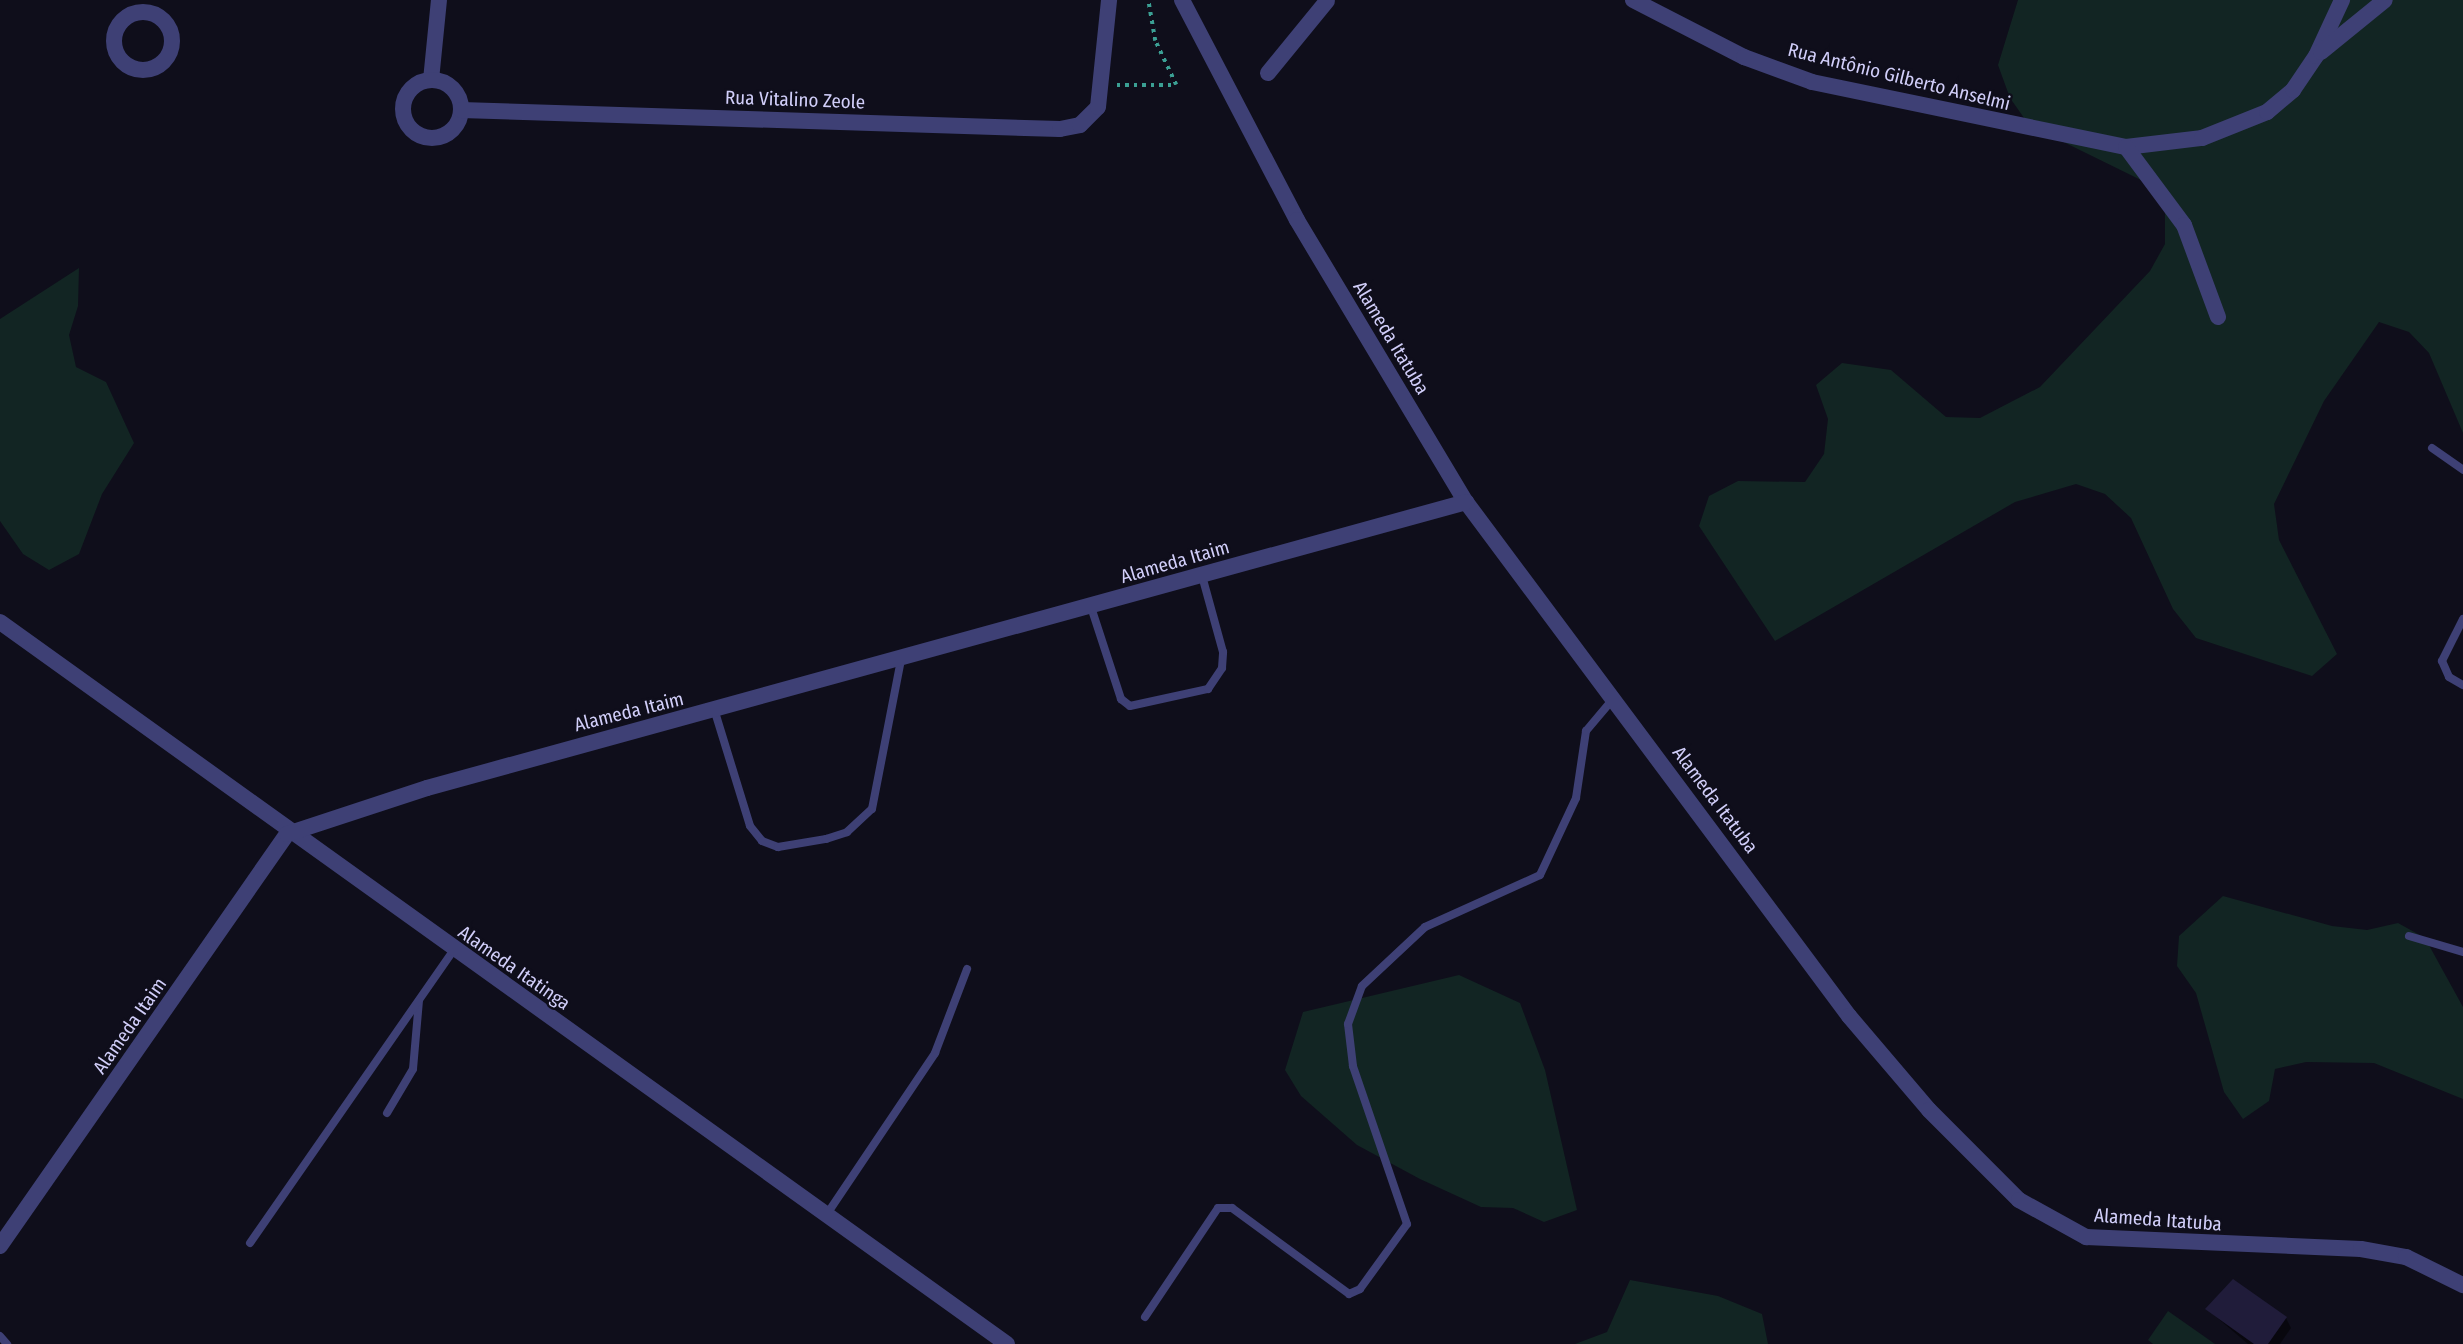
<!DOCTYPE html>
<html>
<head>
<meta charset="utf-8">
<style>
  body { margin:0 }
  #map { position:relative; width:2463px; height:1344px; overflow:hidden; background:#0f0e1b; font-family:"Fira Sans Condensed",sans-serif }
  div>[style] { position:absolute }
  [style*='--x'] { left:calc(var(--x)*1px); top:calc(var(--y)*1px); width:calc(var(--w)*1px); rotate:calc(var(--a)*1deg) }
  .green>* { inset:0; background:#122523 }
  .shadow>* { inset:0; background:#0007 }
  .building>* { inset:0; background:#201c3a }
  .path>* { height:3.5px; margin-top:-1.75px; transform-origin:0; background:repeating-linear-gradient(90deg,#3ba094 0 3.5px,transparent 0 8.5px) }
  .service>* { height:8px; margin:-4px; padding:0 4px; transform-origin:4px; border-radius:4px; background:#3e4075 }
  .minor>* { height:16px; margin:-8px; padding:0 8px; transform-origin:8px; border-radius:8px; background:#3e4075 }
  .minor>.ring { margin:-8px; padding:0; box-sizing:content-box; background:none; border:16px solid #3e4075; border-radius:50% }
  span { translate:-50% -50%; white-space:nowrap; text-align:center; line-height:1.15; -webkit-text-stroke:5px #0f0e1b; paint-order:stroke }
  .street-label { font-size:19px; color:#d1cef9 }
</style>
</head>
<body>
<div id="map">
  <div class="green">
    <i style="clip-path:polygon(2018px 0,2463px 0,2463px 433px,2429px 353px,2409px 332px,2379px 322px,2324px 401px,2274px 504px,2279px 540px,2337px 654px,2312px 676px,2196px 638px,2173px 609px,2131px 518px,2105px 494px,2076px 484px,2015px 502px,1775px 641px,1699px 526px,1709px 496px,1738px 481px,1805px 482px,1824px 454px,1828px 419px,1816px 385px,1842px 363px,1891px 370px,1946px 417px,1980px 418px,2040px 387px,2150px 271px,2165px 244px,2165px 210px,2147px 183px,2029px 125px,2010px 98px,1998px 65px)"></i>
    <i style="clip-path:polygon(79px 268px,78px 306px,69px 335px,76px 367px,106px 382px,134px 443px,102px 494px,79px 554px,49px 570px,23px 554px,0 521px,0 319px)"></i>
    <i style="clip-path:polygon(2223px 896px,2332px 926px,2367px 930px,2398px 923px,2425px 938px,2463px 1007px,2463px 1099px,2374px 1063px,2306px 1062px,2275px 1069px,2269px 1101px,2243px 1119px,2224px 1092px,2196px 993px,2177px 966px,2179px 936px)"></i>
    <i style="clip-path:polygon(1459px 975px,1520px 1003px,1545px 1070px,1577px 1210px,1544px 1222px,1513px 1208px,1481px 1207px,1420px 1179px,1357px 1145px,1301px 1096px,1285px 1070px,1303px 1012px)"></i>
    <i style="clip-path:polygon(1630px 1280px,1718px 1296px,1762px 1314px,1768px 1344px,1575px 1344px,1607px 1332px)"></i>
    <i style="clip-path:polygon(2168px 1311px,2215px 1344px,2153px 1344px,2148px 1340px)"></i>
  </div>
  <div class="shadow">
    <i style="clip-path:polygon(2207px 1309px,2286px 1318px,2291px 1328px,2280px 1344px,2248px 1344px)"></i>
  </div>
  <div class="building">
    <i style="clip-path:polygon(2233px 1279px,2287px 1317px,2268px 1344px,2254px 1344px,2205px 1309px)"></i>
  </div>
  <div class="path">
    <i style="--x:1117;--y:85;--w:59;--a:0"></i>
    <i style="--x:1176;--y:85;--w:49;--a:-115.5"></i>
    <i style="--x:1155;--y:41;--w:42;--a:-99.7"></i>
  </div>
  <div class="service">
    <i style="--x:2432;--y:448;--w:38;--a:35"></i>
    <i style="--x:1091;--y:607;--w:97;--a:71.9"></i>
    <i style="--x:1121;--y:699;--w:11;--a:38"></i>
    <i style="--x:1130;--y:706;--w:80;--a:-12.3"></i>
    <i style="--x:1208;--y:689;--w:25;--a:-56"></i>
    <i style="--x:1222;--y:668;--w:16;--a:-86"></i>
    <i style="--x:1223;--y:652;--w:79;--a:-105.4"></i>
    <i style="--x:2463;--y:619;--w:47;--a:116.6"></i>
    <i style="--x:2442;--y:661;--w:17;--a:66"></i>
    <i style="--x:2449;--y:677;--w:16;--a:30"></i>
    <i style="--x:715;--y:712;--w:119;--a:72.9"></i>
    <i style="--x:750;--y:826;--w:19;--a:51"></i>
    <i style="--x:762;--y:841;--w:17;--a:21"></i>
    <i style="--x:778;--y:847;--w:49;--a:-9.5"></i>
    <i style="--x:826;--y:839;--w:22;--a:-18"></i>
    <i style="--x:847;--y:832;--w:34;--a:-43"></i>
    <i style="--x:872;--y:809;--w:152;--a:-79"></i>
    <i style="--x:2409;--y:936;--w:56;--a:16.5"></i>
    <i style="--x:387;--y:1113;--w:51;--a:-59.4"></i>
    <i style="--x:413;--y:1069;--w:68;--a:-85"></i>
    <i style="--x:827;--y:1214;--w:194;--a:-56.1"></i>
    <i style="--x:935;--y:1053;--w:90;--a:-69.1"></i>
    <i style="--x:250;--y:1243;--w:356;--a:-55.2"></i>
    <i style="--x:1145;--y:1317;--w:131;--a:-56.2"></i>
    <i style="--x:1218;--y:1208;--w:14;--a:0"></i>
    <i style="--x:1232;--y:1208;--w:145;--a:36.3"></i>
    <i style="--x:1349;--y:1294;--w:12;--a:-24"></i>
    <i style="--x:1360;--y:1289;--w:80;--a:-54.1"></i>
    <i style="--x:1407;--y:1224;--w:167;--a:-108.9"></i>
    <i style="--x:1353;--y:1066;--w:42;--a:-96.8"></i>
    <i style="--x:1348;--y:1024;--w:40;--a:-69.8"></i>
    <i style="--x:1362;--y:986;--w:86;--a:-43.1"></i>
    <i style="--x:1425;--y:927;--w:126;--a:-24.3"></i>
    <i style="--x:1540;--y:875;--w:85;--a:-64.9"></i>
    <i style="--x:1576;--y:798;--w:68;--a:-81.5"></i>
    <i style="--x:1586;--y:731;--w:42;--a:-49.8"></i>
    <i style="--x:0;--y:1336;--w:11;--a:49"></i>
  </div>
  <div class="minor">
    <i style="--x:1182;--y:0;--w:248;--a:62.4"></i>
    <i style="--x:1297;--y:220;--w:329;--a:59.1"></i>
    <i style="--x:1466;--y:502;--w:641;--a:53.31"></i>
    <i style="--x:1849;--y:1016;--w:123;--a:49.6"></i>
    <i style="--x:1929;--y:1110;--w:127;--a:45"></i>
    <i style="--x:2019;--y:1200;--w:77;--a:28.9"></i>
    <i style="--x:2086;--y:1237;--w:275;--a:2.5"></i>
    <i style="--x:2361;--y:1249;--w:46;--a:10.1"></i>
    <i style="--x:2406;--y:1257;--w:64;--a:26.2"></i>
    <i style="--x:1633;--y:0;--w:125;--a:27.2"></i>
    <i style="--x:1744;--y:57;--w:72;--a:20.2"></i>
    <i style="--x:1812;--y:82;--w:321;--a:11.7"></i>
    <i style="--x:2126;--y:147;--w:77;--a:-6.8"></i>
    <i style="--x:2202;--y:138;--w:70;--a:-21.8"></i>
    <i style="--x:2267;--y:112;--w:34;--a:-40"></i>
    <i style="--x:2293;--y:90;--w:41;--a:-55.9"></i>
    <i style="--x:2316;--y:56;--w:62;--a:-65.1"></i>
    <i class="ring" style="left:114px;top:12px;width:42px;height:42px"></i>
    <i style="--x:2321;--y:52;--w:82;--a:-39.1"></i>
    <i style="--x:1268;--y:73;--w:93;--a:-50.7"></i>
    <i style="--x:431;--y:80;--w:80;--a:-84.3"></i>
    <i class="ring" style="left:403px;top:80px;width:42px;height:42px"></i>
    <i style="--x:461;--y:110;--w:599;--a:1.82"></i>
    <i style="--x:1060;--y:129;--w:20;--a:-11"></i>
    <i style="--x:1080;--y:125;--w:25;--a:-45"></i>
    <i style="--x:1098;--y:107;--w:108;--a:-84.1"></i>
    <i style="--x:2126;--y:147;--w:97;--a:53.4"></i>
    <i style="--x:2184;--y:225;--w:98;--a:69.7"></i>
    <i style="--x:0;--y:622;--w:1239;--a:35.64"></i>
    <i style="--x:0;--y:1246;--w:502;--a:-55.14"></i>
    <i style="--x:287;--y:834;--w:147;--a:-18.2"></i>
    <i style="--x:427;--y:788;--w:1078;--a:-15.39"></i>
  </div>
  <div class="street-label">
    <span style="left:1899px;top:77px;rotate:14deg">Rua Antônio Gilberto Anselmi</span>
    <span style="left:795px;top:100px;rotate:2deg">Rua Vitalino Zeole</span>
    <span style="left:1391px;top:338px;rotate:59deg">Alameda Itatuba</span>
    <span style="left:1175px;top:562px;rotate:-16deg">Alameda Itaim</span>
    <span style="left:629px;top:712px;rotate:-14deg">Alameda Itaim</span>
    <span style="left:1715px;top:800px;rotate:53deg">Alameda Itatuba</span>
    <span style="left:514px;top:968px;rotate:35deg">Alameda Itatinga</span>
    <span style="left:130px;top:1026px;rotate:-55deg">Alameda Itaim</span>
    <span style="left:2158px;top:1220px;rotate:4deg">Alameda Itatuba</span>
  </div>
</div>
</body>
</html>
